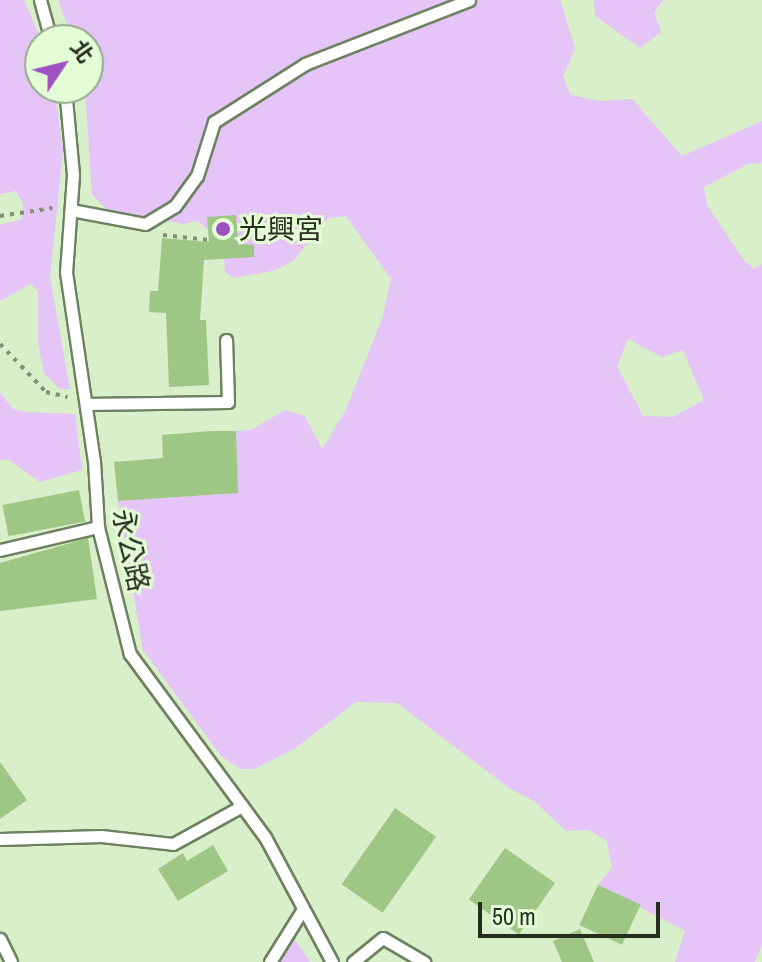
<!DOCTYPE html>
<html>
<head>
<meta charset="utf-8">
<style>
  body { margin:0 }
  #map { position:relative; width:762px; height:962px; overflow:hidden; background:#d8efc9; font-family:"Archivo Narrow","Noto Sans TC",sans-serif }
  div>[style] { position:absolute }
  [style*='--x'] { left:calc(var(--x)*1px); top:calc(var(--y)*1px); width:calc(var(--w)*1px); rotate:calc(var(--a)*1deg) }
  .green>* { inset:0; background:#e5c4f7 }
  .building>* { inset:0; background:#9ec684; transform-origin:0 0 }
  .path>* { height:4px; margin-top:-2px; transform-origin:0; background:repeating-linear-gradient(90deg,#809075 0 4px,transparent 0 10px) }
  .roads { filter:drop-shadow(2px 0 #6d8260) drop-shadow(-2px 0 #6d8260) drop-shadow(0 2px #6d8260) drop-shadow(0 -2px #6d8260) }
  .service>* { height:11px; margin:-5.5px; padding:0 5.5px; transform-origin:5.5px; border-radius:5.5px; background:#fff }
  .dots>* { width:22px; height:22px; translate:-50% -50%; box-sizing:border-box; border:4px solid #e5fdd6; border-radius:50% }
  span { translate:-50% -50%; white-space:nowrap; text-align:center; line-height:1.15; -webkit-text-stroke:6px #e5fdd6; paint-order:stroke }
  .poi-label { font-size:28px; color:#252d1f }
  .left { translate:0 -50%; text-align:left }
  .street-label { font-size:28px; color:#252d1f }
  .north { position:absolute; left:24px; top:24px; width:80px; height:80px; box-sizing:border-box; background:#e5fdd6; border:2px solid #98aa8d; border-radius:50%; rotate:55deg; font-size:22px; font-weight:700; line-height:32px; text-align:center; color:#252d1f }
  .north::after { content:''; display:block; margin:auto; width:28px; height:36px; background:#9f51c3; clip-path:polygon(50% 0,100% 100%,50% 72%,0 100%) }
  .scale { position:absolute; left:478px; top:902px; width:182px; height:36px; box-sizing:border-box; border:4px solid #252d1f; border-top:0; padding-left:10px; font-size:24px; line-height:28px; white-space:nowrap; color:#252d1f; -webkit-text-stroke:6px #e5fdd6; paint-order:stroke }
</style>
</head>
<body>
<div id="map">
  <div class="green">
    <i style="clip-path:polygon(0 0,24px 0,41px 40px,40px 88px,52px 88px,56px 104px,63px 149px,50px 278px,70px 389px,60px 389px,44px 373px,38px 342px,38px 291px,31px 284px,0 301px,0 225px,22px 219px,23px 204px,16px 191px,0 194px)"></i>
    <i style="clip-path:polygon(evenodd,58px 0,560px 0,575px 48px,563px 77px,571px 95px,599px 101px,632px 99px,682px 156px,762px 121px,762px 163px,748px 164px,704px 187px,707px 205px,742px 258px,754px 269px,762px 264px,762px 944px,755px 962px,675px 962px,685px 931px,598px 885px,612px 868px,607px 841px,589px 830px,566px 831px,534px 801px,509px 788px,397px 703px,356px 702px,294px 749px,254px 769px,241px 769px,221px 756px,143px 650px,118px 501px,237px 493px,236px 431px,251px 430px,285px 410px,305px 416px,322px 449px,346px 410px,383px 316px,391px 279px,346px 216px,328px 218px,294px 260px,276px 270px,234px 278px,225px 272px,223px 244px,198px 221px,183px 224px,106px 209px,92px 194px,85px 88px,88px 40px,73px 40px,58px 0,628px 339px,662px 357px,683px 350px,704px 400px,673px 417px,643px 416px,617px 366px,628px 339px)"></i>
    <i style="clip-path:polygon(594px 0,663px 0,654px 13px,661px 32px,640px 48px,595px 16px)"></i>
    <i style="clip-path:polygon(0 392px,13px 409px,25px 412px,75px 414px,82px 470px,40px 482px,9px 460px,0 460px)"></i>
    <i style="clip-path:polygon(296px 941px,310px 962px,276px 962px,288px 942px)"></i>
  </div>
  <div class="building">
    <i style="clip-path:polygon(236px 215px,238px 244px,254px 245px,254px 257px,204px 260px,200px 320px,206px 320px,209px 385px,169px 387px,166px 313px,149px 312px,150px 291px,158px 291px,162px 238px,209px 242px,207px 217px)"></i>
    <i style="clip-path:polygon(211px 431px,236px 431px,238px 493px,118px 501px,114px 462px,163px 458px,162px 435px)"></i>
    <i style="left:79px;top:490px;width:32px;height:78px;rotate:79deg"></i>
    <i style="clip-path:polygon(88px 538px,97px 599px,0 611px,0 563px)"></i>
    <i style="clip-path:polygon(0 762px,27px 800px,0 819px)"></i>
    <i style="left:395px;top:808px;width:50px;height:93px;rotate:35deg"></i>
    <i style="clip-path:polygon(213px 845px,228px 871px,178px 901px,158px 869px,183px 853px,187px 861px)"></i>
    <i style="left:505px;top:848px;width:61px;height:63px;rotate:35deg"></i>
    <i style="left:598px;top:885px;width:47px;height:44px;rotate:25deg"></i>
    <i style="clip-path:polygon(580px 929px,594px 962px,562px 962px,553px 941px)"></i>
  </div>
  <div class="path">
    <i style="--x:0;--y:216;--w:53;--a:-8.7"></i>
    <i style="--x:163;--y:235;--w:46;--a:6.2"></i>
    <i style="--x:0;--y:344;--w:66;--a:46.2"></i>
    <i style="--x:46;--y:392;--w:22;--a:13"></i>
  </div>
  <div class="roads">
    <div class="service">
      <i style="--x:40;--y:0;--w:41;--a:74.6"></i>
      <i style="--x:65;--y:88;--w:87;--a:84.7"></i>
      <i style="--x:73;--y:175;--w:97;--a:94.1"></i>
      <i style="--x:66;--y:272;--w:191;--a:81.6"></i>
      <i style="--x:94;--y:461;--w:66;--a:86.5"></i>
      <i style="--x:98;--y:527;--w:131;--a:75.9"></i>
      <i style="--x:130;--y:654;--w:227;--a:53.6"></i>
      <i style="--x:265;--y:837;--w:142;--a:61.8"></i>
      <i style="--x:71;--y:210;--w:75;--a:10.7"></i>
      <i style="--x:145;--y:224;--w:35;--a:-31"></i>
      <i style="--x:175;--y:206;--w:37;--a:-54"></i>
      <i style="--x:197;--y:176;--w:57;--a:-72.5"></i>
      <i style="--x:214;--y:122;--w:108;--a:-32.5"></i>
      <i style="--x:305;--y:64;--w:176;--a:-21.3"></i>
      <i style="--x:86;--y:404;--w:142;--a:-0.8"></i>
      <i style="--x:228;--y:402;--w:62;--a:-91.8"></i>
      <i style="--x:0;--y:550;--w:101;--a:-13.2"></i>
      <i style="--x:0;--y:839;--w:101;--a:-1.7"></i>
      <i style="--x:101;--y:836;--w:72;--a:6.3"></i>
      <i style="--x:173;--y:844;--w:79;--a:-28.8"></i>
      <i style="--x:0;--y:939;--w:25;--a:64"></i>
      <i style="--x:270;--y:962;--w:62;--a:-58.1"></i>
      <i style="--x:353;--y:962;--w:38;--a:-39"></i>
      <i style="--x:383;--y:938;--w:48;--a:30.3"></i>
    </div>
  </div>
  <div class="dots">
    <i style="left:223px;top:229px;background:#9f51c3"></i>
  </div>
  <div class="poi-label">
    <span class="left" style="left:239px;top:229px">光興宮</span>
  </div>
  <div class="street-label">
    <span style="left:131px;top:550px;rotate:78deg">永公路</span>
  </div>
  <div class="north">北</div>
  <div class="scale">50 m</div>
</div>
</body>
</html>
